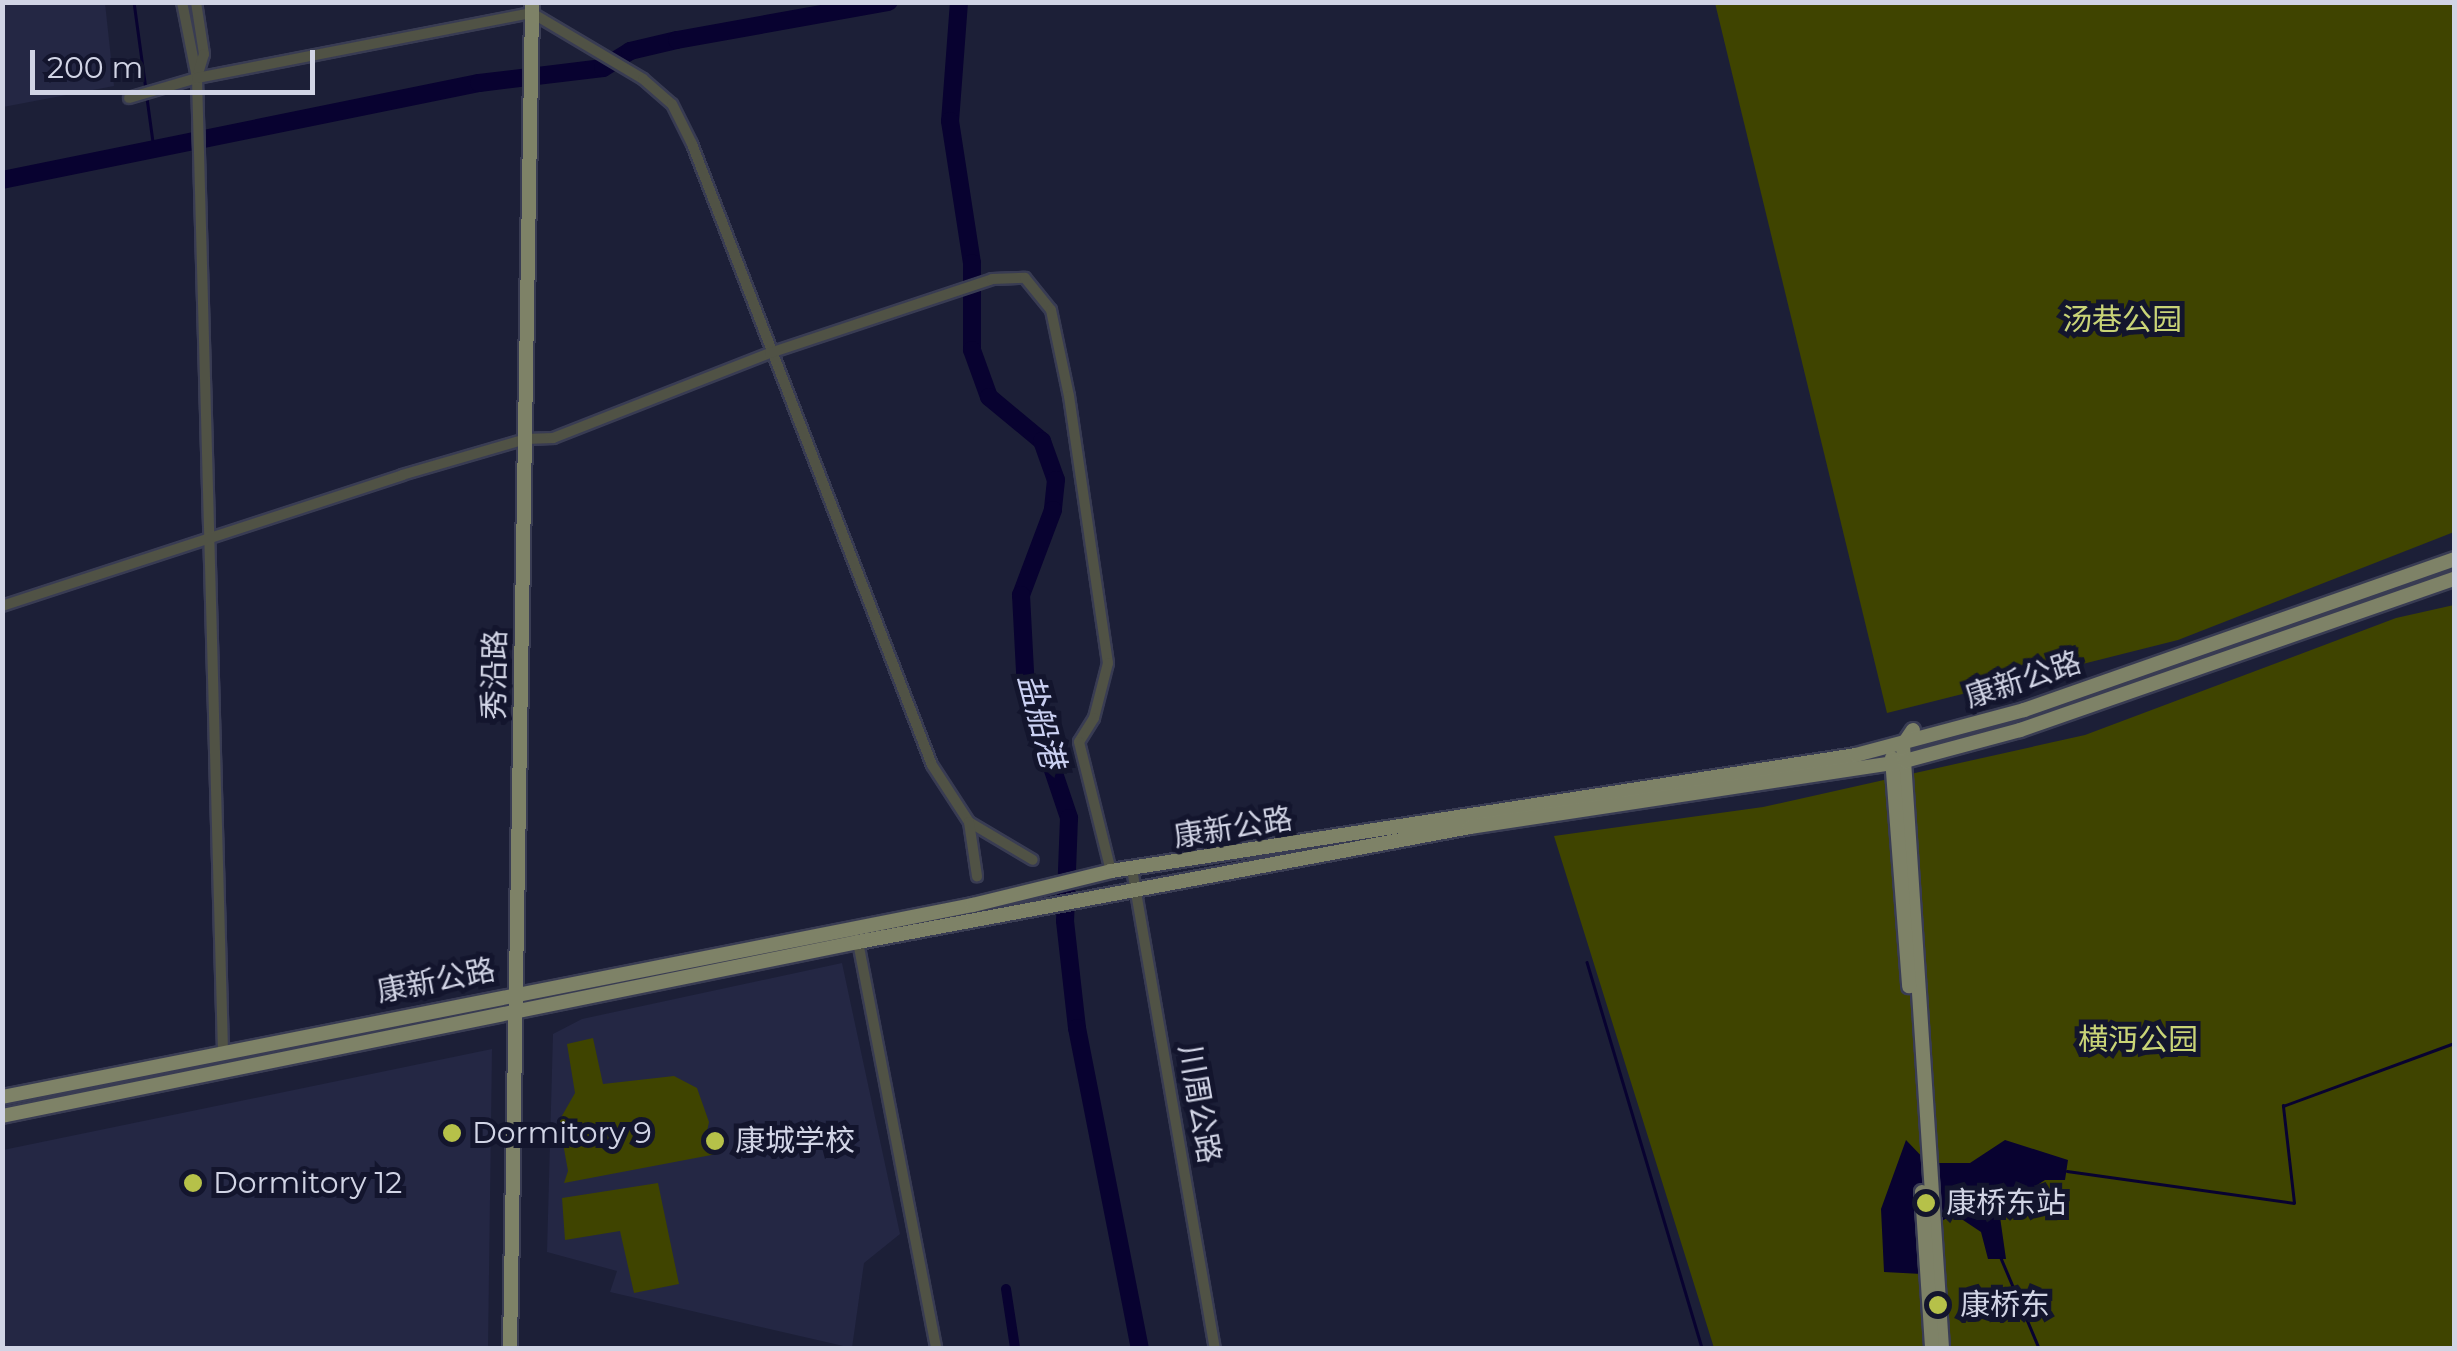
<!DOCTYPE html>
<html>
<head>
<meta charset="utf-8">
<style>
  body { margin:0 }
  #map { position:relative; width:2457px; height:1351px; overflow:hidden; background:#1c1f37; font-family:Montserrat,"Noto Sans SC",sans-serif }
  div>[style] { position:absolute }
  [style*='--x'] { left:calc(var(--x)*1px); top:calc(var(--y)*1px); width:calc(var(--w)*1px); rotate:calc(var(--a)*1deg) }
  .built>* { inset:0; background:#242744 }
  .green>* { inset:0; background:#3f4400 }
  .water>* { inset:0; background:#080230 }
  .stream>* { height:2.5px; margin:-1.25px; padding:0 1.25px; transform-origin:1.25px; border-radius:1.25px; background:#080230 }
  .canal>* { height:10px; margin:-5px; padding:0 5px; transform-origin:5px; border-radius:5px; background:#080230 }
  .river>* { height:18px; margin:-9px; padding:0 9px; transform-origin:9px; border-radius:9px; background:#080230 }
  .roads { filter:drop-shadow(2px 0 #393c53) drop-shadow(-2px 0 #393c53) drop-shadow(0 2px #393c53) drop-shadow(0 -2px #393c53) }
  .minor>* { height:10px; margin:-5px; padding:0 5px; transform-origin:5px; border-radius:5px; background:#505245 }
  .major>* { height:14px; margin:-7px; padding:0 7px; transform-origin:7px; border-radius:7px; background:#7e8267 }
  .dots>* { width:28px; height:28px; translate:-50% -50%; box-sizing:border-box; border:5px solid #13152d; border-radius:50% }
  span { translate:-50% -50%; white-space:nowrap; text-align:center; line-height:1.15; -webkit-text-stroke:10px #13152d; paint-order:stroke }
  .park-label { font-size:30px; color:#c9d477 }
  .street-label { font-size:30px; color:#d1d4e5 }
  .poi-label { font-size:30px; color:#d1d4e5 }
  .left { translate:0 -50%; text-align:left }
  .water-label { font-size:32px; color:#cbd1f3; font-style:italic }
  .frame { position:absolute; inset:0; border:5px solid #d1d4e5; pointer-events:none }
  .scale { position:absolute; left:30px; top:50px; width:285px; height:45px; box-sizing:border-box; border:5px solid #d1d4e5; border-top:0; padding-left:12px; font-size:30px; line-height:35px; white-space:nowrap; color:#d1d4e5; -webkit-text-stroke:8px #13152d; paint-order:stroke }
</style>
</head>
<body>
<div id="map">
  <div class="built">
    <i style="clip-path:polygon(3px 2px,105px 3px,114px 86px,3px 107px)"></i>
    <i style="clip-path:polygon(842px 963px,900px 1234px,864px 1263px,852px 1348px,610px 1292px,617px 1271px,547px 1252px,553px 1034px,582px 1019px)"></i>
    <i style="clip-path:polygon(492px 1049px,488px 1348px,3px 1348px,3px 1150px)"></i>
  </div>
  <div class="green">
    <i style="clip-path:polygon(1715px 3px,2454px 3px,2454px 532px,2178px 640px,1887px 713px)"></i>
    <i style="clip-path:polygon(2454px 605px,2454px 1348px,1714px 1348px,1554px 836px,1763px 807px,2085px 735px,2396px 618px)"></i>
    <i style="clip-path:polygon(593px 1038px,603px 1084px,674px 1076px,697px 1088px,709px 1122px,704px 1146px,720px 1144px,722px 1153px,564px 1183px,568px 1171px,559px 1121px,575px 1093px,567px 1044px)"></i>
    <i style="clip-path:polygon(658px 1183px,679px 1284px,634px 1293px,620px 1231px,565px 1240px,562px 1198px)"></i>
  </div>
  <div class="water">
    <i style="clip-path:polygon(1906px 1140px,1928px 1163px,1970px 1163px,2005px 1140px,2068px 1160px,2065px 1180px,2045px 1180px,1999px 1210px,2006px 1259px,1988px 1259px,1981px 1232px,1954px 1214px,1933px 1226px,1941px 1275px,1884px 1272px,1881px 1209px)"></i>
  </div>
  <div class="stream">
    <i style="--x:134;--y:2;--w:89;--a:82.2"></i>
    <i style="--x:147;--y:98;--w:51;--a:82.2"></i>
    <i style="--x:1587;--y:962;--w:403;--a:73.4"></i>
    <i style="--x:2067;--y:1171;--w:229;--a:8"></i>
    <i style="--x:2294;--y:1203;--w:98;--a:-96.5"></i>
    <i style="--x:2283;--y:1106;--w:182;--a:-20.2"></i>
    <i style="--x:2001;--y:1258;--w:98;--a:67.1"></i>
  </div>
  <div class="canal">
    <i style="--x:1006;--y:1289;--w:60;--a:81.3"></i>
  </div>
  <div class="river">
    <i style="--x:959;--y:2;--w:119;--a:94.3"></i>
    <i style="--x:950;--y:121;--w:144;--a:81.2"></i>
    <i style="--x:972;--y:263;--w:87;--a:90"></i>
    <i style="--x:972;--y:350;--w:50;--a:70.1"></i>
    <i style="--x:989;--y:397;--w:69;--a:39.7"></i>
    <i style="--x:1042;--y:441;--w:41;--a:70.3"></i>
    <i style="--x:1056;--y:480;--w:30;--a:96"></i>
    <i style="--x:1053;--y:510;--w:91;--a:110.6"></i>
    <i style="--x:1021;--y:595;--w:95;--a:87"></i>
    <i style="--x:1026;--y:690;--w:135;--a:71.4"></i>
    <i style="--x:1069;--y:818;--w:103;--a:92.2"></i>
    <i style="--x:1065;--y:921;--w:108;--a:83.6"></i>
    <i style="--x:1077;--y:1028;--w:326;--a:78.9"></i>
    <i style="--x:2;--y:180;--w:487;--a:-11.5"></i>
    <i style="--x:479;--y:83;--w:125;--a:-6.9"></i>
    <i style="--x:603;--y:68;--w:32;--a:-32"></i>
    <i style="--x:630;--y:51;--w:48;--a:-13.2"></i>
    <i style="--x:677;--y:40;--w:215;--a:-10.2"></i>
  </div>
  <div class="roads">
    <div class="minor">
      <i style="--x:182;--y:2;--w:77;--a:78.8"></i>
      <i style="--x:197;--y:78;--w:974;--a:88.47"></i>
      <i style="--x:196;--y:2;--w:53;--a:81.3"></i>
      <i style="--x:204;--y:54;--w:24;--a:107"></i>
      <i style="--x:129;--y:98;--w:71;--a:-16.4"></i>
      <i style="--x:197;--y:78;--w:341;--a:-11"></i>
      <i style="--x:532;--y:13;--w:129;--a:30.7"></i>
      <i style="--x:643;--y:79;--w:38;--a:41"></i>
      <i style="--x:672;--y:104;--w:45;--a:63.4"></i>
      <i style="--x:692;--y:144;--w:666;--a:68.87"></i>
      <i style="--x:932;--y:765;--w:68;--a:57"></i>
      <i style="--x:969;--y:822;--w:74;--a:30.7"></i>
      <i style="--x:2;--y:606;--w:421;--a:-18.1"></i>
      <i style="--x:402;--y:475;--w:129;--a:-16.2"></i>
      <i style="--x:526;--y:439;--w:27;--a:-2"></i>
      <i style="--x:553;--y:438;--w:233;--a:-21.4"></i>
      <i style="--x:770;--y:353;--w:234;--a:-18.4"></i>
      <i style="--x:992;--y:279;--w:33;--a:-2"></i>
      <i style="--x:1025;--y:278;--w:41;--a:50.9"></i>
      <i style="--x:1051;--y:310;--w:88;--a:78.2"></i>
      <i style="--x:1069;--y:396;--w:270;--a:81.7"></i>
      <i style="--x:1108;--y:663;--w:57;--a:104.3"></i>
      <i style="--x:1094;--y:718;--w:28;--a:122"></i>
      <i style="--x:1079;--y:742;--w:133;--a:76.1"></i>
      <i style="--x:969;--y:822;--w:55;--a:81.6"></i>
      <i style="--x:1132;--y:869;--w:486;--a:80.2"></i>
      <i style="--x:858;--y:942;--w:413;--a:79.1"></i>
    </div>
    <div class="major">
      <i style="--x:1913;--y:730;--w:18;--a:124"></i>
      <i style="--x:1903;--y:745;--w:604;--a:86.3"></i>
      <i style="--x:1892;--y:758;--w:229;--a:85.7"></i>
      <i style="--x:2;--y:1097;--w:990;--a:-11.19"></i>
      <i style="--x:973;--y:905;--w:142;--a:-13.8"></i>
      <i style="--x:1111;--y:871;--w:754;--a:-8.85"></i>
      <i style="--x:1856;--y:755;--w:174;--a:-15"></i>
      <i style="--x:2024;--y:710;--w:456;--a:-19.3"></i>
      <i style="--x:2;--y:1116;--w:874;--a:-11.49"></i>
      <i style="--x:858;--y:942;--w:623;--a:-10.64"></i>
      <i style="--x:1470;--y:827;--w:440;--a:-8.6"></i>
      <i style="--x:1905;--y:761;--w:119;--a:-15.1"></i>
      <i style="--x:2020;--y:730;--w:460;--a:-19.2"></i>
      <i style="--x:1922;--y:1192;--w:156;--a:86.3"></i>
      <i style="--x:510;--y:1348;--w:1346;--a:-89.06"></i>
    </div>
  </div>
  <div class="dots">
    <i style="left:452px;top:1133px;background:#b6c149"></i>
    <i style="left:715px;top:1141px;background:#b6c149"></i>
    <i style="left:193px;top:1183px;background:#b6c149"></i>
    <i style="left:1926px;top:1203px;background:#b6c149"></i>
    <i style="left:1938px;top:1305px;background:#b6c149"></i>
  </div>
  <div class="park-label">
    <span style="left:2122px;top:320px">汤巷公园</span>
    <span style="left:2138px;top:1040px">横沔公园</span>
  </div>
  <div class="street-label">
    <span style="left:495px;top:675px;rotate:-89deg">秀沿路</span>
    <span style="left:2023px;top:680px;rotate:-18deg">康新公路</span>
    <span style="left:1233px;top:828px;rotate:-9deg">康新公路</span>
    <span style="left:436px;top:981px;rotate:-11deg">康新公路</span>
    <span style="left:1199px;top:1104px;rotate:80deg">川周公路</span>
  </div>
  <div class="poi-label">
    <span class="left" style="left:472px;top:1133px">Dormitory 9</span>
    <span class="left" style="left:735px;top:1141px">康城学校</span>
    <span class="left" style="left:213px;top:1183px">Dormitory 12</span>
    <span class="left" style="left:1946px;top:1203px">康桥东站</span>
    <span class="left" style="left:1960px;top:1305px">康桥东</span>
  </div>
  <div class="water-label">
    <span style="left:1041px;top:721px;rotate:75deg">盐船港</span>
  </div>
  <div class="frame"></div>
  <div class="scale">200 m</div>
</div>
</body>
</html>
